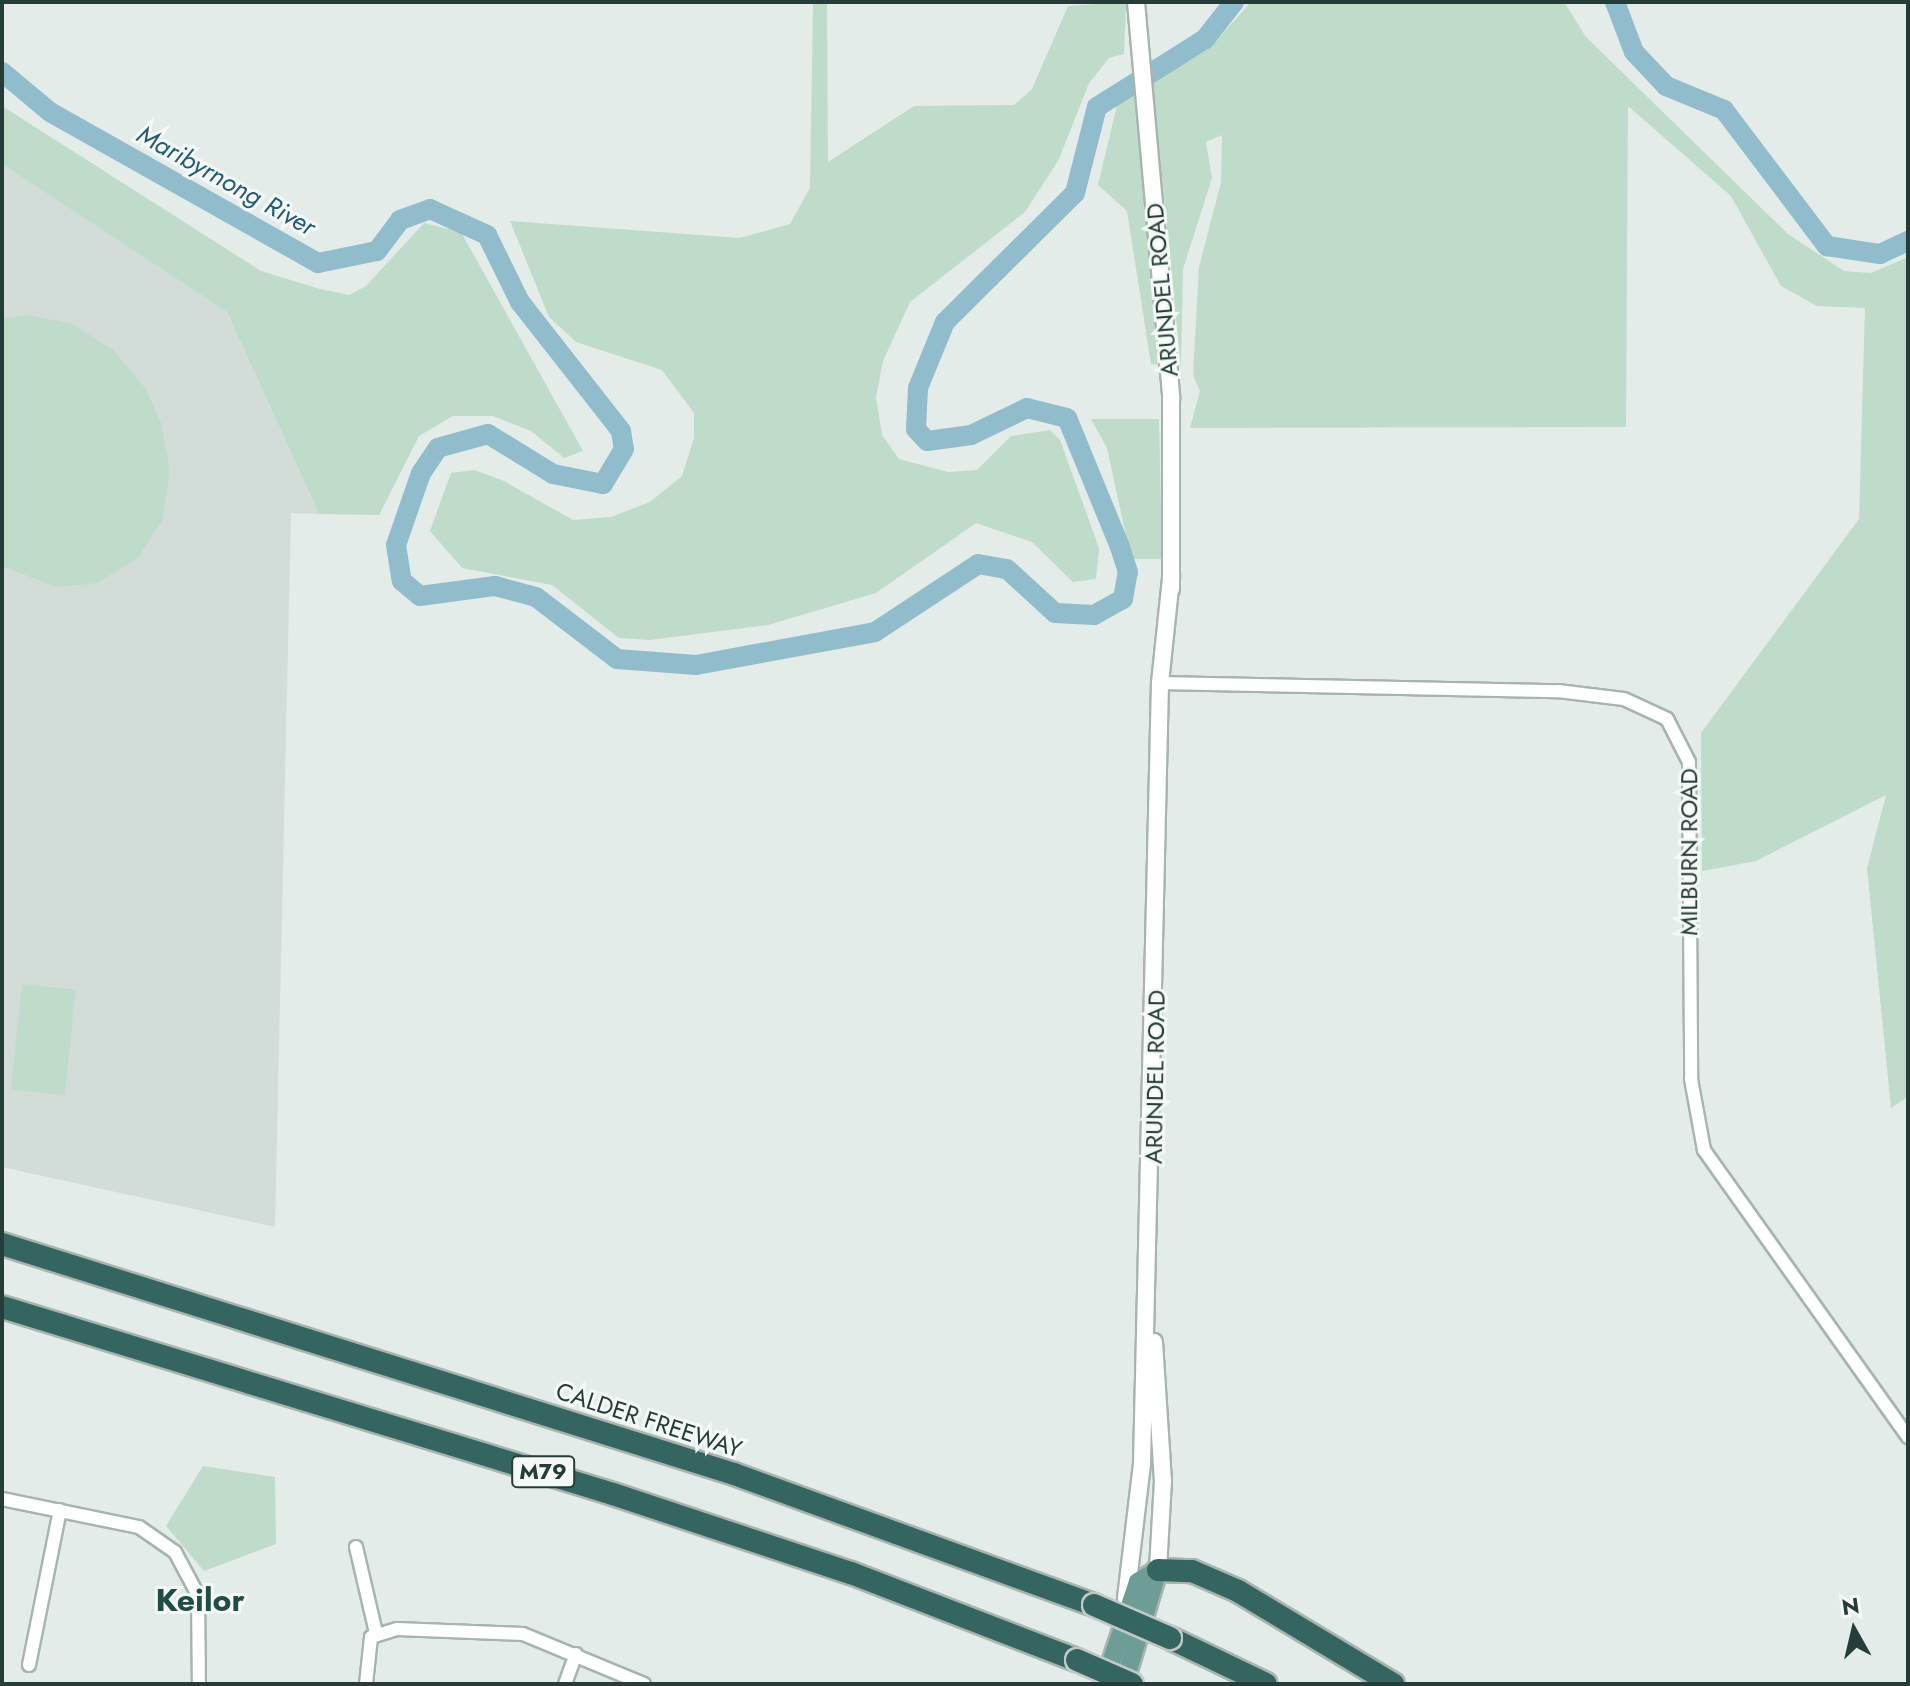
<!DOCTYPE html>
<html>
<head>
<meta charset="utf-8">
<style>
  body { margin:0 }
  #map { position:relative; width:1910px; height:1686px; overflow:hidden; background:#e4ece9; font-family:Jost,sans-serif }
  div>[style] { position:absolute }
  [style*='--x'] { left:calc(var(--x)*1px); top:calc(var(--y)*1px); width:calc(var(--w)*1px); rotate:calc(var(--a)*1deg) }
  .built>* { inset:0; background:#d2dcd9 }
  .green>* { inset:0; background:#bfdbca; transform-origin:0 0 }
  .river>* { height:20px; margin:-10px; padding:0 10px; transform-origin:10px; border-radius:10px; background:#91bccc }
  .roads { filter:drop-shadow(2px 0 #a7b4b0) drop-shadow(-2px 0 #a7b4b0) drop-shadow(0 2px #a7b4b0) drop-shadow(0 -2px #a7b4b0) }
  .street>* { height:12px; margin:-6px; padding:0 6px; transform-origin:6px; border-radius:6px; background:#fff }
  .secondary>* { height:16px; margin:-8px; padding:0 8px; transform-origin:8px; border-radius:8px; background:#fff }
  .primary>* { height:18px; margin:-9px; padding:0 9px; transform-origin:9px; border-radius:9px; background:#6d9d96 }
  .highway>* { height:22px; margin:-11px; padding:0 11px; transform-origin:11px; border-radius:11px; background:#346561 }
  .bridges { filter:drop-shadow(2px 0 #c2c8c7) drop-shadow(-2px 0 #c2c8c7) drop-shadow(0 2px #c2c8c7) drop-shadow(0 -2px #c2c8c7) }
  .highway-bridge>* { height:22px; margin:-11px; padding:0 11px; transform-origin:11px; border-radius:11px; background:#346561 }
  span { translate:-50% -50%; white-space:nowrap; text-align:center; line-height:1.15; -webkit-text-stroke:6px #f4f9f7; paint-order:stroke }
  .shield-label span { padding:2px 6px; background:#f4f9f7; border:2px solid; border-radius:6px; -webkit-text-stroke-width:0 }
  .shield-label { font-size:22px; color:#253c38; font-weight:700 }
  .street-label { font-size:24px; color:#253c38 }
  .water-label { font-size:26px; color:#245c72; font-style:italic }
  .district-label { font-size:32px; color:#234c47; font-weight:700 }
  .frame { position:absolute; inset:0; border:4px solid #253c38; pointer-events:none }
  .north { position:absolute; left:1814px; top:1590px; width:80px; height:80px; -webkit-text-stroke:6px #f4f9f7; paint-order:stroke; rotate:352deg; font-size:22px; font-weight:700; line-height:32px; text-align:center; color:#253c38 }
  .north::after { content:''; display:block; margin:auto; width:28px; height:36px; background:#253c38; clip-path:polygon(50% 0,100% 100%,50% 72%,0 100%) }
</style>
</head>
<body>
<div id="map">
  <div class="built">
    <i style="clip-path:polygon(2px 164px,227px 312px,319px 514px,291px 513px,275px 1227px,2px 1167px)"></i>
  </div>
  <div class="green">
    <i style="clip-path:polygon(813px 2px,827px 2px,828px 162px,914px 106px,1014px 105px,1032px 89px,1068px 6px,1126px 2px,1124px 54px,1109px 58px,1089px 83px,1059px 159px,1025px 212px,910px 302px,883px 361px,876px 397px,882px 435px,899px 459px,948px 472px,977px 470px,1011px 436px,1050px 430px,1060px 440px,1099px 548px,1096px 579px,1073px 582px,1032px 542px,976px 523px,876px 593px,768px 625px,650px 640px,619px 638px,552px 585px,462px 568px,430px 531px,451px 473px,474px 470px,502px 480px,573px 520px,611px 517px,650px 502px,682px 476px,694px 438px,694px 413px,662px 370px,576px 342px,549px 317px,510px 221px,740px 238px,790px 224px,810px 188px)"></i>
    <i style="clip-path:polygon(1251px 2px,1564px 2px,1586px 37px,1788px 234px,1844px 271px,1871px 273px,1908px 257px,1908px 1097px,1891px 1108px,1867px 868px,1886px 795px,1756px 861px,1702px 871px,1701px 733px,1859px 519px,1865px 308px,1817px 306px,1781px 286px,1731px 196px,1628px 106px,1626px 427px,1190px 428px,1200px 391px,1193px 375px,1199px 267px,1221px 182px,1222px 135px,1206px 142px,1212px 178px,1183px 269px,1181px 369px,1158px 137px,1139px 143px,1161px 365px,1151px 364px,1127px 211px,1098px 185px,1118px 101px,1215px 42px)"></i>
    <i style="clip-path:polygon(2px 106px,261px 271px,320px 289px,349px 295px,366px 286px,424px 223px,461px 232px,583px 451px,564px 458px,531px 431px,493px 416px,453px 416px,419px 436px,379px 515px,319px 514px,227px 312px,2px 164px)"></i>
    <i style="clip-path:polygon(28px 315px,72px 324px,113px 350px,145px 388px,161px 423px,170px 471px,162px 520px,138px 558px,97px 583px,57px 587px,2px 566px,2px 319px)"></i>
    <i style="clip-path:polygon(1091px 419px,1159px 419px,1162px 559px,1131px 559px,1107px 448px)"></i>
    <i style="left:22px;top:984px;width:54px;height:106px;rotate:6deg"></i>
    <i style="clip-path:polygon(203px 1466px,275px 1477px,276px 1544px,204px 1571px,166px 1526px)"></i>
  </div>
  <div class="river">
    <i style="--x:1615;--y:2;--w:53;--a:69.2"></i>
    <i style="--x:1634;--y:52;--w:47;--a:46.7"></i>
    <i style="--x:1666;--y:86;--w:63;--a:22.5"></i>
    <i style="--x:1724;--y:110;--w:171;--a:52.9"></i>
    <i style="--x:1827;--y:246;--w:54;--a:8.6"></i>
    <i style="--x:1880;--y:254;--w:31;--a:-25"></i>
    <i style="--x:2;--y:72;--w:62;--a:39.8"></i>
    <i style="--x:50;--y:112;--w:308;--a:29.4"></i>
    <i style="--x:318;--y:263;--w:60;--a:-11.5"></i>
    <i style="--x:377;--y:251;--w:39;--a:-53"></i>
    <i style="--x:400;--y:220;--w:32;--a:-20"></i>
    <i style="--x:430;--y:209;--w:63;--a:24.5"></i>
    <i style="--x:487;--y:235;--w:75;--a:63.8"></i>
    <i style="--x:520;--y:302;--w:164;--a:51.9"></i>
    <i style="--x:621;--y:431;--w:18;--a:81"></i>
    <i style="--x:624;--y:449;--w:41;--a:121"></i>
    <i style="--x:603;--y:484;--w:51;--a:-168.7"></i>
    <i style="--x:553;--y:474;--w:76;--a:-148.4"></i>
    <i style="--x:488;--y:434;--w:52;--a:164.4"></i>
    <i style="--x:438;--y:448;--w:30;--a:124"></i>
    <i style="--x:421;--y:473;--w:76;--a:109.1"></i>
    <i style="--x:396;--y:545;--w:36;--a:81"></i>
    <i style="--x:402;--y:581;--w:23;--a:40"></i>
    <i style="--x:420;--y:596;--w:76;--a:-7.6"></i>
    <i style="--x:495;--y:586;--w:42;--a:15"></i>
    <i style="--x:536;--y:597;--w:102;--a:37.4"></i>
    <i style="--x:617;--y:659;--w:79;--a:4.3"></i>
    <i style="--x:696;--y:665;--w:182;--a:-10.4"></i>
    <i style="--x:875;--y:632;--w:123;--a:-33.4"></i>
    <i style="--x:978;--y:564;--w:29;--a:10"></i>
    <i style="--x:1007;--y:569;--w:65;--a:42.5"></i>
    <i style="--x:1055;--y:613;--w:39;--a:3"></i>
    <i style="--x:1094;--y:615;--w:33;--a:-29"></i>
    <i style="--x:1123;--y:599;--w:27;--a:-80"></i>
    <i style="--x:1128;--y:572;--w:26;--a:-108"></i>
    <i style="--x:1120;--y:547;--w:139;--a:-112.3"></i>
    <i style="--x:1067;--y:418;--w:41;--a:-166"></i>
    <i style="--x:1027;--y:408;--w:62;--a:154.3"></i>
    <i style="--x:971;--y:435;--w:44;--a:172.2"></i>
    <i style="--x:927;--y:441;--w:16;--a:-133"></i>
    <i style="--x:916;--y:429;--w:41;--a:-87.2"></i>
    <i style="--x:918;--y:388;--w:71;--a:-67.8"></i>
    <i style="--x:945;--y:322;--w:183;--a:-44.8"></i>
    <i style="--x:1075;--y:193;--w:89;--a:-75.7"></i>
    <i style="--x:1097;--y:107;--w:128;--a:-32.2"></i>
    <i style="--x:1205;--y:39;--w:47;--a:-51.9"></i>
  </div>
  <div class="roads">
    <div class="street">
      <i style="--x:1160;--y:683;--w:398;--a:1.2"></i>
      <i style="--x:1558;--y:691;--w:66;--a:6.9"></i>
      <i style="--x:1624;--y:699;--w:47;--a:24.9"></i>
      <i style="--x:1667;--y:719;--w:48;--a:62.9"></i>
      <i style="--x:1689;--y:762;--w:317;--a:89.6"></i>
      <i style="--x:1691;--y:1079;--w:72;--a:79.6"></i>
      <i style="--x:1704;--y:1150;--w:352;--a:54.6"></i>
      <i style="--x:2;--y:1499;--w:140;--a:11.6"></i>
      <i style="--x:139;--y:1527;--w:44;--a:34.8"></i>
      <i style="--x:175;--y:1552;--w:49;--a:61.9"></i>
      <i style="--x:198;--y:1595;--w:89;--a:89.4"></i>
      <i style="--x:356;--y:1547;--w:88;--a:76.9"></i>
      <i style="--x:29;--y:1665;--w:158;--a:-78.7"></i>
      <i style="--x:366;--y:1684;--w:47;--a:-83.9"></i>
      <i style="--x:371;--y:1637;--w:27;--a:-17"></i>
      <i style="--x:397;--y:1629;--w:126;--a:2.3"></i>
      <i style="--x:523;--y:1634;--w:131;--a:22.5"></i>
      <i style="--x:565;--y:1684;--w:32;--a:-70"></i>
    </div>
    <div class="secondary">
      <i style="--x:1136;--y:2;--w:398;--a:84.9"></i>
      <i style="--x:1171;--y:398;--w:191;--a:90"></i>
      <i style="--x:1154;--y:1342;--w:138;--a:86.3"></i>
      <i style="--x:1163;--y:1480;--w:90;--a:93.2"></i>
      <i style="--x:1126;--y:1598;--w:135;--a:-83.2"></i>
      <i style="--x:1142;--y:1464;--w:781;--a:-88.68"></i>
      <i style="--x:1160;--y:683;--w:106;--a:-84"></i>
    </div>
    <div class="primary">
      <i style="--x:1104;--y:1684;--w:108;--a:-71.6"></i>
      <i style="--x:1138;--y:1582;--w:23;--a:-31"></i>
      <i style="--x:1124;--y:1684;--w:119;--a:-73.4"></i>
    </div>
    <div class="highway">
      <i style="--x:2;--y:1244;--w:767;--a:17.44"></i>
      <i style="--x:734;--y:1474;--w:383;--a:20"></i>
      <i style="--x:2;--y:1307;--w:639;--a:17.02"></i>
      <i style="--x:613;--y:1494;--w:251;--a:18.4"></i>
      <i style="--x:851;--y:1573;--w:242;--a:21.1"></i>
      <i style="--x:1158;--y:1570;--w:34;--a:2"></i>
      <i style="--x:1192;--y:1571;--w:50;--a:23.5"></i>
      <i style="--x:1238;--y:1591;--w:181;--a:31"></i>
      <i style="--x:1170;--y:1638;--w:106;--a:25.6"></i>
    </div>
  </div>
  <div class="bridges">
    <div class="highway-bridge">
      <i style="--x:1094;--y:1605;--w:83;--a:23.5"></i>
      <i style="--x:1077;--y:1660;--w:60;--a:23.6"></i>
    </div>
  </div>
  <div class="shield-label">
    <span style="left:543px;top:1472px">M79</span>
  </div>
  <div class="street-label">
    <span style="left:1162px;top:290px;rotate:-95deg">ARUNDEL ROAD</span>
    <span style="left:1689px;top:852px;rotate:-90deg">MILBURN ROAD</span>
    <span style="left:1155px;top:1077px;rotate:-89deg">ARUNDEL ROAD</span>
    <span style="left:649px;top:1420px;rotate:18deg">CALDER FREEWAY</span>
  </div>
  <div class="water-label">
    <span style="left:226px;top:181px;rotate:29deg">Maribyrnong River</span>
  </div>
  <div class="district-label">
    <span style="left:200px;top:1600px">Keilor</span>
  </div>
  <div class="frame"></div>
  <div class="north">N</div>
</div>
</body>
</html>
